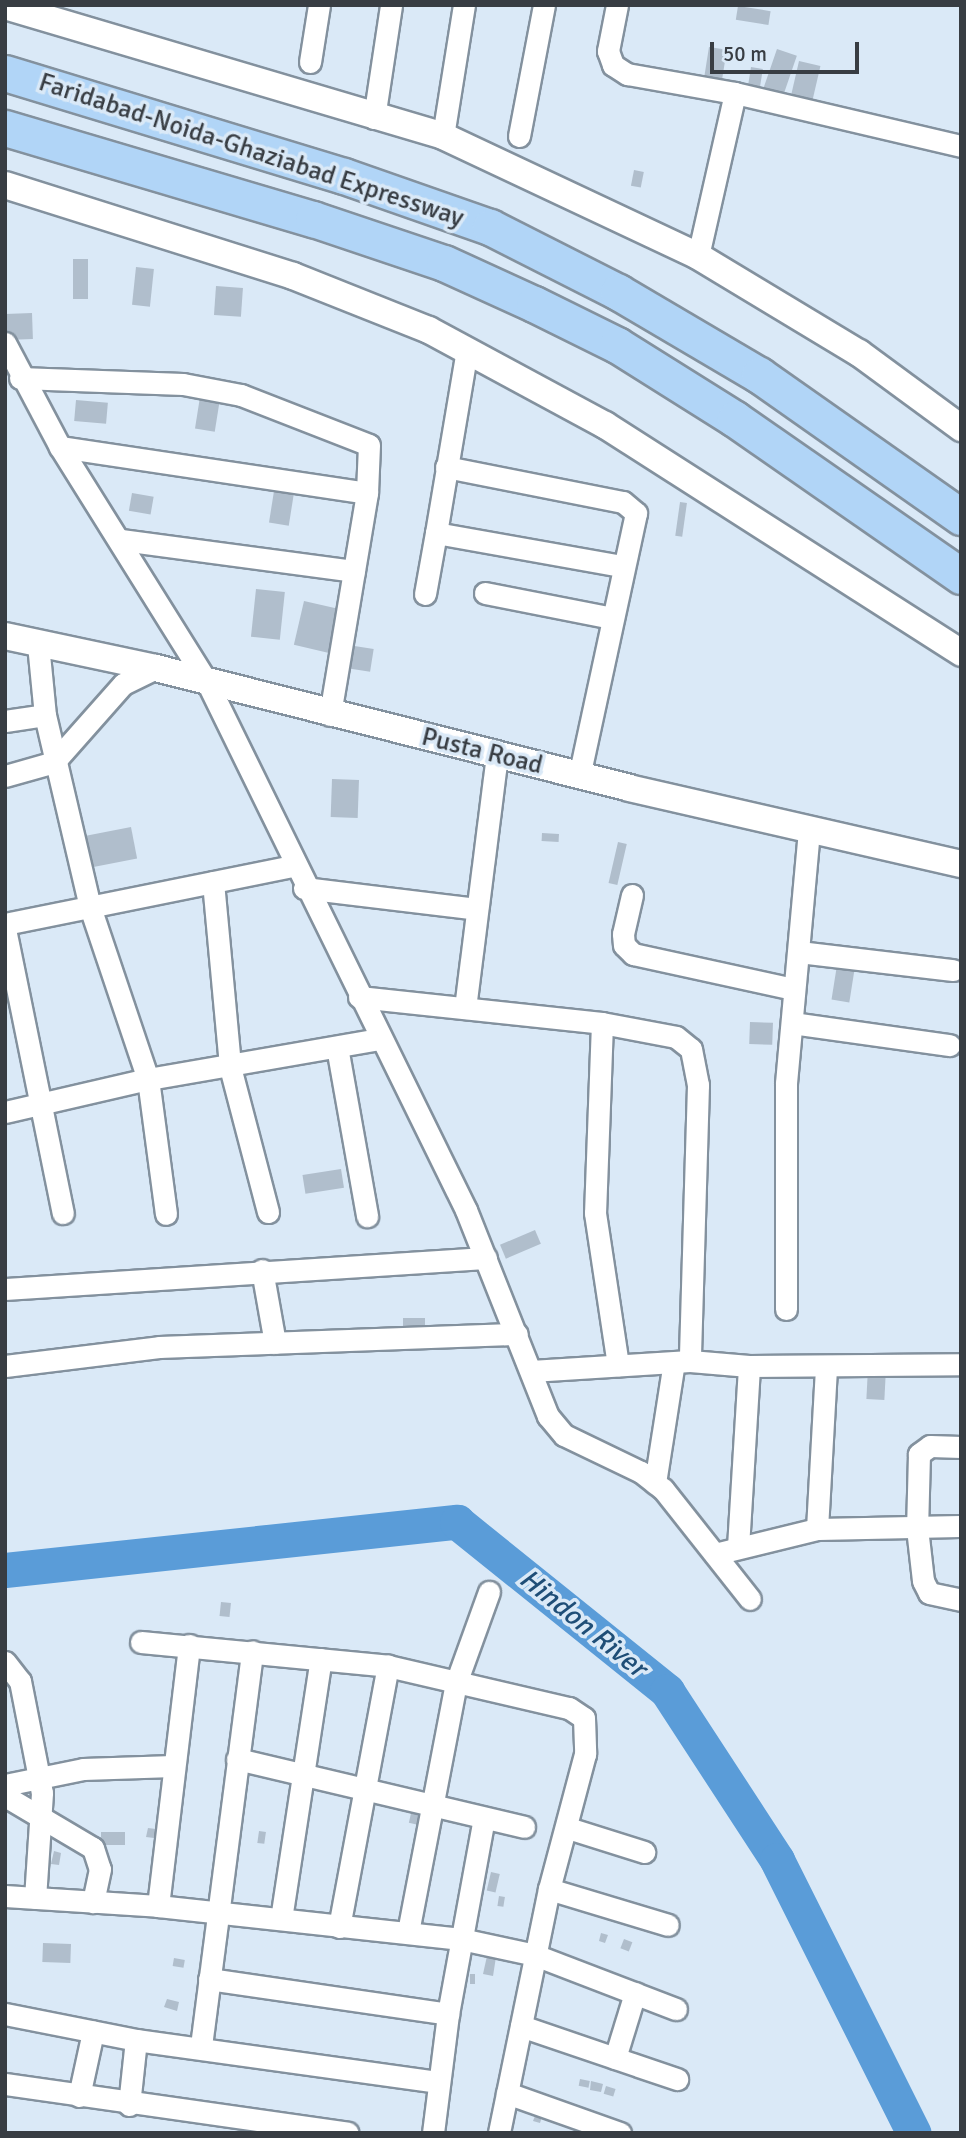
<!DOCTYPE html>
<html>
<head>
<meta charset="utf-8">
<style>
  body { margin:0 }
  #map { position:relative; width:966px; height:2138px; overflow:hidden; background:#dae9f7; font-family:Signika,sans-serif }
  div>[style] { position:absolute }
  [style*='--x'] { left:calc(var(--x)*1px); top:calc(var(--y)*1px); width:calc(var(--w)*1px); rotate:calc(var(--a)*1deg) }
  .river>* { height:35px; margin:-17.5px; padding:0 17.5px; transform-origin:17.5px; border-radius:17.5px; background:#5a9cd8 }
  .building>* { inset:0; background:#b0becc; transform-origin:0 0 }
  .roads { filter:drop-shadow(2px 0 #83919e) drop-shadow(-2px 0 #83919e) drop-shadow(0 2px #83919e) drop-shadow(0 -2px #83919e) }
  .minor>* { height:21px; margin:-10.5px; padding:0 10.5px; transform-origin:10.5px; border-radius:10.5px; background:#fff }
  .tertiary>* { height:26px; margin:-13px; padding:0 13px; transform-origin:13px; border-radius:13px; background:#fff }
  .primary>* { height:35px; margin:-17.5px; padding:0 17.5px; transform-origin:17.5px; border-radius:17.5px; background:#b1d5f7 }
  span { translate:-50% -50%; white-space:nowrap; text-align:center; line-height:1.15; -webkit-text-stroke:7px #dae9f7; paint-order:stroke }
  .street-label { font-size:26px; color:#383d43 }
  .water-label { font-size:28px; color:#1f4e77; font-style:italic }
  .frame { position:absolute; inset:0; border:7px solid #383d43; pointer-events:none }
  .scale { position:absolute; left:710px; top:42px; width:149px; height:32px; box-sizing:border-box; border:4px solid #383d43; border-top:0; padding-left:9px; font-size:21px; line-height:24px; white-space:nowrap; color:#383d43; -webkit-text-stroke:5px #dae9f7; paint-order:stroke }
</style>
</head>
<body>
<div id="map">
  <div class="river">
    <i style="--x:5;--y:1570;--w:455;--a:-6.1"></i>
    <i style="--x:457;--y:1522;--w:270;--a:38.8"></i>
    <i style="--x:667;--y:1691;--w:202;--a:56.9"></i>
    <i style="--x:777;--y:1860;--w:305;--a:63.4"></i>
  </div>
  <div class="building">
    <i style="left:738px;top:6px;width:33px;height:14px;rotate:9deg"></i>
    <i style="left:709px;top:47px;width:18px;height:39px;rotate:9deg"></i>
    <i style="left:777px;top:49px;width:21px;height:44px;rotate:19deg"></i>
    <i style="left:799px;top:61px;width:22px;height:42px;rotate:13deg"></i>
    <i style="left:751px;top:67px;width:12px;height:24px;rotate:9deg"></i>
    <i style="left:634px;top:170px;width:10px;height:16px;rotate:11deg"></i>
    <i style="left:73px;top:259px;width:15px;height:40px"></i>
    <i style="left:136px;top:267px;width:18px;height:38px;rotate:6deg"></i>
    <i style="left:216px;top:286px;width:27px;height:29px;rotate:4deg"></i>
    <i style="left:32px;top:313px;width:26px;height:27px;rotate:88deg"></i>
    <i style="left:200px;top:397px;width:20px;height:32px;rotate:9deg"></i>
    <i style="left:76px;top:400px;width:32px;height:21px;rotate:5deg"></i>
    <i style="left:274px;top:491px;width:20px;height:32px;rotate:9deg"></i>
    <i style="left:132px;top:493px;width:22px;height:18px;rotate:10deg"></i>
    <i style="left:680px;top:502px;width:7px;height:34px;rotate:8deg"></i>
    <i style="left:256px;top:589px;width:29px;height:48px;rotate:6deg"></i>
    <i style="left:304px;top:601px;width:36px;height:45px;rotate:13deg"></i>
    <i style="left:348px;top:645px;width:26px;height:23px;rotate:9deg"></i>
    <i style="left:332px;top:779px;width:27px;height:38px;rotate:2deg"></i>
    <i style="left:131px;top:827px;width:32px;height:51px;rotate:79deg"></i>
    <i style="left:542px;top:833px;width:17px;height:8px;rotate:3deg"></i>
    <i style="left:618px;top:842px;width:9px;height:42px;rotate:13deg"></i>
    <i style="left:837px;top:965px;width:18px;height:35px;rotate:9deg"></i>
    <i style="left:750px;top:1022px;width:23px;height:22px;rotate:2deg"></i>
    <i style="left:341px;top:1169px;width:19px;height:39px;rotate:81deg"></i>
    <i style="left:535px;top:1230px;width:15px;height:38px;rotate:67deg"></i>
    <i style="left:425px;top:1318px;width:13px;height:22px;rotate:90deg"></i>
    <i style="left:868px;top:1368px;width:18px;height:31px;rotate:3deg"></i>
    <i style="left:221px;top:1602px;width:10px;height:14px;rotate:6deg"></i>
    <i style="left:412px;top:1809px;width:9px;height:14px;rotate:13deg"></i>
    <i style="clip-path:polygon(148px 1828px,156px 1829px,154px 1838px,146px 1837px)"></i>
    <i style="left:259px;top:1831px;width:7px;height:12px;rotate:8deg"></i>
    <i style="left:101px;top:1832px;width:24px;height:13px"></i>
    <i style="clip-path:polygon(54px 1851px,61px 1853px,59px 1865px,51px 1864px)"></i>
    <i style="left:491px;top:1872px;width:9px;height:19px;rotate:13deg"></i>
    <i style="left:499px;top:1896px;width:6px;height:10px;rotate:9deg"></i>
    <i style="clip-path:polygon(601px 1933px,608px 1935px,605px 1943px,599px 1941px)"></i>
    <i style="left:624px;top:1939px;width:9px;height:10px;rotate:21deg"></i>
    <i style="left:43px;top:1943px;width:28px;height:19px;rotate:2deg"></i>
    <i style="clip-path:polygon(487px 1956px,496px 1957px,493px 1976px,483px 1974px)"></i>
    <i style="left:174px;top:1958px;width:11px;height:8px;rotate:10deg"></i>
    <i style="left:470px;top:1974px;width:5px;height:10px"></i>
    <i style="clip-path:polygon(167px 1999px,179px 2002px,177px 2011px,164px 2007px)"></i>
    <i style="left:580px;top:2079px;width:10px;height:7px;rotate:11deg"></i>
    <i style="clip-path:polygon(591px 2081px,603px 2084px,601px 2092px,590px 2090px)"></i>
    <i style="left:606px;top:2086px;width:10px;height:8px;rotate:17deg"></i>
    <i style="clip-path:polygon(537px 2111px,543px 2113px,540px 2123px,533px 2121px)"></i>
  </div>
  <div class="roads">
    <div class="minor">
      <i style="--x:617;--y:5;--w:47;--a:101.1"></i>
      <i style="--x:608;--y:51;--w:15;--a:70"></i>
      <i style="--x:613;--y:65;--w:17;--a:33"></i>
      <i style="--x:627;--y:74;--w:110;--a:10"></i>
      <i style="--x:735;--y:93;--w:232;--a:13.2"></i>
      <i style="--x:310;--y:62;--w:58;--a:-81"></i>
      <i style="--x:374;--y:118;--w:114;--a:-81.4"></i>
      <i style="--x:443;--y:136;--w:133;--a:-80.9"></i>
      <i style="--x:519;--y:136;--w:133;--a:-79.2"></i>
      <i style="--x:698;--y:256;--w:167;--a:-77.2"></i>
      <i style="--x:5;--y:343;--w:118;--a:62.1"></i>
      <i style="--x:60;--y:447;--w:277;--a:58"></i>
      <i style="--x:207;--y:682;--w:588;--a:63.87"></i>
      <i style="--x:466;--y:1210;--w:222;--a:68.3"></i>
      <i style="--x:548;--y:1416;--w:25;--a:50"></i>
      <i style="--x:564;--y:1435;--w:85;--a:25.7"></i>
      <i style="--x:641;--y:1472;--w:28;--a:38"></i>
      <i style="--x:663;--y:1489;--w:140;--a:51.7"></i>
      <i style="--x:20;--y:378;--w:163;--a:2.1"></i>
      <i style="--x:183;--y:384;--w:59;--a:10.7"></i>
      <i style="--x:241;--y:395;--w:137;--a:21.3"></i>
      <i style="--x:369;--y:445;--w:48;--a:92.4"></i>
      <i style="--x:367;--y:493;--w:225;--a:99.5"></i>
      <i style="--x:60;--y:447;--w:310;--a:8.5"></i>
      <i style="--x:446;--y:467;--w:180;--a:11.2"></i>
      <i style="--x:623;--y:502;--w:17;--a:40"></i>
      <i style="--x:636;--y:513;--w:269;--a:102.2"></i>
      <i style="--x:436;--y:533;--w:186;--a:-80.4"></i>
      <i style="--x:122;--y:540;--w:234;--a:7.6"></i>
      <i style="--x:485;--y:593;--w:129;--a:11.1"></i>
      <i style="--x:425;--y:594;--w:62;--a:-79.8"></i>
      <i style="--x:436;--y:533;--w:189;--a:10.1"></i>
      <i style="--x:38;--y:644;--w:71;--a:84.4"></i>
      <i style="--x:45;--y:715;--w:197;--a:76.8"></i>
      <i style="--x:90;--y:907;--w:182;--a:71.4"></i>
      <i style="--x:148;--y:1079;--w:136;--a:82.4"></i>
      <i style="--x:5;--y:721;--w:40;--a:-8.5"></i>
      <i style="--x:5;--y:776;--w:51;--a:-15.9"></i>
      <i style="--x:54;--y:762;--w:104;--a:-48.5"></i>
      <i style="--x:123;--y:684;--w:37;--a:-26"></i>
      <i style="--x:213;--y:882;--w:186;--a:84.7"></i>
      <i style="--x:230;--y:1067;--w:150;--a:75.3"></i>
      <i style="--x:304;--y:888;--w:174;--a:6.9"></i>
      <i style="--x:632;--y:895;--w:40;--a:103"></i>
      <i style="--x:623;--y:934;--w:11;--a:85"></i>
      <i style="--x:624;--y:945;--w:13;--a:45"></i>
      <i style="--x:633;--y:954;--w:164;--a:12.3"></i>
      <i style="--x:5;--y:924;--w:294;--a:-11.4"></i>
      <i style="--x:5;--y:929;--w:290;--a:78.5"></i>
      <i style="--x:799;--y:952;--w:155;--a:6.7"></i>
      <i style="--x:359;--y:997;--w:244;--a:6.1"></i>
      <i style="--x:602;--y:1023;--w:75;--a:10.7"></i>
      <i style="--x:676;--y:1037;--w:19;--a:39"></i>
      <i style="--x:691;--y:1049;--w:37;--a:79"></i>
      <i style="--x:698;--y:1085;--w:276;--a:91.7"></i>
      <i style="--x:465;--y:1008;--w:254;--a:-82.8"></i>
      <i style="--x:602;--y:1023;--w:190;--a:92.1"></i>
      <i style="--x:595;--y:1213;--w:154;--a:81.4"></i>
      <i style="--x:792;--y:1023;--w:159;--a:8"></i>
      <i style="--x:337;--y:1047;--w:172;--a:79.9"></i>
      <i style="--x:5;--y:1112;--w:147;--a:-13"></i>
      <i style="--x:148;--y:1079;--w:235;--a:-9.8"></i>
      <i style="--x:262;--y:1270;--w:74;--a:79.9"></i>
      <i style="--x:5;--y:1289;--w:482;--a:-3.7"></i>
      <i style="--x:786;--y:1309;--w:226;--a:-90"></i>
      <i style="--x:786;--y:1083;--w:255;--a:-84.8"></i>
      <i style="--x:5;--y:1366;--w:155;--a:-7"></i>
      <i style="--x:159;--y:1347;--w:358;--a:-2.1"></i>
      <i style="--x:531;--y:1371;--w:159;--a:-3.6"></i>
      <i style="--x:690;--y:1361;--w:59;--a:4.8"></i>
      <i style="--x:749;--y:1366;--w:212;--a:-0.5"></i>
      <i style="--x:961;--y:1447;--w:31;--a:-178"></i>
      <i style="--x:930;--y:1446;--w:14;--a:144"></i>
      <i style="--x:919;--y:1454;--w:74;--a:91.5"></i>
      <i style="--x:917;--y:1528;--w:53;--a:83.5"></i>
      <i style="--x:923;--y:1581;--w:13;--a:63"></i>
      <i style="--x:929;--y:1593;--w:33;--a:12"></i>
      <i style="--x:655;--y:1483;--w:122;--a:-81.1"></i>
      <i style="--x:817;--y:1529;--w:163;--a:-86.8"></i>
      <i style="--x:738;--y:1547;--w:181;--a:-86.5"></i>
      <i style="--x:715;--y:1554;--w:105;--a:-13.8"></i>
      <i style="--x:817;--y:1529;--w:144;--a:-1.2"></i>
      <i style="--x:141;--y:1642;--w:248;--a:5.5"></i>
      <i style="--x:388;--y:1666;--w:186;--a:13.1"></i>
      <i style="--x:569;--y:1708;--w:18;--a:34"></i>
      <i style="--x:584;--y:1718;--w:36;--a:88"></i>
      <i style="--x:585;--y:1754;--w:140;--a:104.9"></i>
      <i style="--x:549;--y:1889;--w:249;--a:101.6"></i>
      <i style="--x:5;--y:1662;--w:24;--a:52"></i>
      <i style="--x:20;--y:1681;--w:114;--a:78.9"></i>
      <i style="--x:42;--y:1793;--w:105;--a:93.8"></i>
      <i style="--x:237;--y:1759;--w:295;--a:13.3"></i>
      <i style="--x:5;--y:1785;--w:80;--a:-11.6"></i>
      <i style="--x:83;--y:1769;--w:90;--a:-1.9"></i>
      <i style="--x:5;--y:1796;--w:102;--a:30.6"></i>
      <i style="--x:93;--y:1848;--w:22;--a:72"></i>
      <i style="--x:100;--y:1869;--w:34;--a:102"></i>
      <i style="--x:568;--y:1828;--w:80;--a:17.5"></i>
      <i style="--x:549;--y:1889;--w:124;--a:16.8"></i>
      <i style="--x:5;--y:1896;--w:153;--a:3.7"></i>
      <i style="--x:158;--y:1906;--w:305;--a:6.2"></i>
      <i style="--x:461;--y:1939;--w:76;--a:12.2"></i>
      <i style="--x:535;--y:1955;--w:151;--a:21"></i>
      <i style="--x:158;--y:1906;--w:263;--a:-83.2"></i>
      <i style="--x:281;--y:1919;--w:263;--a:-81.3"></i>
      <i style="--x:339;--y:1927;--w:266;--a:-79.4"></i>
      <i style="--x:408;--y:1932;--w:254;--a:-79.1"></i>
      <i style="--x:456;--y:1683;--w:97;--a:-70.1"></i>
      <i style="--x:209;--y:1979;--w:242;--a:8.3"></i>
      <i style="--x:5;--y:2014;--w:134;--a:11.2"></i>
      <i style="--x:136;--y:2040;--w:304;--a:7.9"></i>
      <i style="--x:521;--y:2026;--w:165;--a:18.8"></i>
      <i style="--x:201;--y:2046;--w:398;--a:-82.6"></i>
      <i style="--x:615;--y:2058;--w:68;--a:-72.9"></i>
      <i style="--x:5;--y:2084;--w:346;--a:8.1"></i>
      <i style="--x:507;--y:2093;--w:120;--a:19.5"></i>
      <i style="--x:79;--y:2096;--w:66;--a:-77.7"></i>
      <i style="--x:129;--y:2105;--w:65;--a:-83.9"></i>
      <i style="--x:433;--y:2133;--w:120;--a:-82.8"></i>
      <i style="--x:448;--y:2014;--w:199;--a:-79.6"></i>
    </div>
    <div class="tertiary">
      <i style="--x:5;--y:6;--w:457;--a:16.5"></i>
      <i style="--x:443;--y:136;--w:282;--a:25.2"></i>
      <i style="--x:698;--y:256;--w:188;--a:31.1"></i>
      <i style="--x:859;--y:353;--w:127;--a:36.3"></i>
      <i style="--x:5;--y:185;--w:302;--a:17.5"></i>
      <i style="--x:293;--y:276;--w:146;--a:21.7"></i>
      <i style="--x:429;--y:330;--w:200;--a:28.4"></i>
      <i style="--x:605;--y:425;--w:423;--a:32.6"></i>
      <i style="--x:5;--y:636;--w:154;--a:12"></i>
      <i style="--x:156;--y:668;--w:488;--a:14.2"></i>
      <i style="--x:629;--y:788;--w:341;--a:12.9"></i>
    </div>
    <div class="primary">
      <i style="--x:5;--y:73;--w:354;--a:16.9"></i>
      <i style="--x:344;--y:176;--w:155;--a:19.3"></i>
      <i style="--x:490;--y:227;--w:144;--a:26.9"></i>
      <i style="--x:618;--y:292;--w:164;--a:30.5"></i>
      <i style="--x:759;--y:375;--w:247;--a:35.1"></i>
      <i style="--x:5;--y:128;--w:321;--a:16.5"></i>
      <i style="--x:313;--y:219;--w:138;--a:18.6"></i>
      <i style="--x:444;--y:263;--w:99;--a:24.5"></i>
      <i style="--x:534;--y:304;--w:93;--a:26.3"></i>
      <i style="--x:617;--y:345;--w:139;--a:32.1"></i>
      <i style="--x:735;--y:419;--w:275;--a:34.8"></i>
    </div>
  </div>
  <div class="street-label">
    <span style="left:251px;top:151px;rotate:18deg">Faridabad-Noida-Ghaziabad Expressway</span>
    <span style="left:482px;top:752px;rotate:14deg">Pusta Road</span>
  </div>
  <div class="water-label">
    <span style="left:583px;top:1623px;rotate:39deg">Hindon River</span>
  </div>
  <div class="frame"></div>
  <div class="scale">50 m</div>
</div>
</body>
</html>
